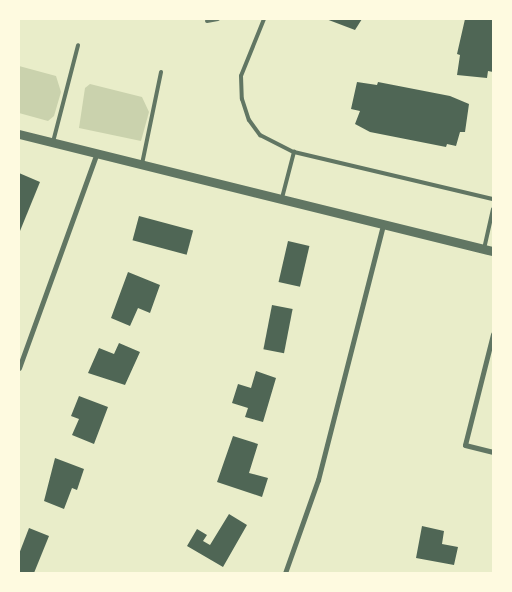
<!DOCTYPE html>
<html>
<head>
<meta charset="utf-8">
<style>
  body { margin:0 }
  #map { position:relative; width:512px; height:592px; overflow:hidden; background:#e9edc9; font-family:Poppins,sans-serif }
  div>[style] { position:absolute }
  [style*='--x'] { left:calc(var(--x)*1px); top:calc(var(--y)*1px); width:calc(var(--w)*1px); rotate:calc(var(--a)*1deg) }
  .green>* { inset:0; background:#cad2ad }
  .building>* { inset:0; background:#4f6655; transform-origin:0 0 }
  .service>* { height:4px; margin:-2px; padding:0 2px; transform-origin:2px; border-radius:2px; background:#617663 }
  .minor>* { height:5px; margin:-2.5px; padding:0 2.5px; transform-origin:2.5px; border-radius:2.5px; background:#617663 }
  .tertiary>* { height:9px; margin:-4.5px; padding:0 4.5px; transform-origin:4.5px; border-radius:4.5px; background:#617663 }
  span { translate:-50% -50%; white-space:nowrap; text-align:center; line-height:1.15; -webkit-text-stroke:4px #fefae0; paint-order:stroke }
  .frame { position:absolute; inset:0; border:20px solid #fefae0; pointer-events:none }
</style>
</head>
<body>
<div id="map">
  <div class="green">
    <i style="clip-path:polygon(19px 66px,56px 76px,61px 92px,54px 116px,48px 121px,19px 113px)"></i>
    <i style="clip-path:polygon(90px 84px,142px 97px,149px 112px,141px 141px,79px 128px,85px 88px)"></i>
  </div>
  <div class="building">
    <i style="clip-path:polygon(326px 19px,362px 19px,355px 30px)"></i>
    <i style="clip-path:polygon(465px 19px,493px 19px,493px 72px,488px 71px,487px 78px,457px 75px,460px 55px,457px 54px)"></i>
    <i style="clip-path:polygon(357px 82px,377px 85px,378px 82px,450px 96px,469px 104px,465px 132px,460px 132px,456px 146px,447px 144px,446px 147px,370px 132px,355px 124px,360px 111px,351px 109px)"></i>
    <i style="clip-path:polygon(19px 173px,40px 182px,20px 231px,19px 230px)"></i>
    <i style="left:139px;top:216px;width:56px;height:25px;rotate:15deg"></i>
    <i style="left:288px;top:241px;width:22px;height:42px;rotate:13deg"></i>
    <i style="clip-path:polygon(128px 272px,160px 285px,150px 313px,138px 308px,130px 326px,111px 318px)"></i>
    <i style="left:272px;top:305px;width:21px;height:45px;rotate:11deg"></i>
    <i style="clip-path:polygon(119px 343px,140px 352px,125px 385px,88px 373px,99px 348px,114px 354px)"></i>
    <i style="clip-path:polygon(256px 371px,276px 378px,263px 422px,245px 417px,248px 408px,232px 403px,238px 384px,251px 388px)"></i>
    <i style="clip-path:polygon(79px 396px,108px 407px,94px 444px,72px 435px,79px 419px,71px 416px)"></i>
    <i style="clip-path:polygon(233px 436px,258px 444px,249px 473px,268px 478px,262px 497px,217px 482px)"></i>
    <i style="clip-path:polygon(55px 458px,84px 469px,77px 490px,72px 488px,64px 509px,44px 501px)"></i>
    <i style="clip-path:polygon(229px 514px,247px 525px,223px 567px,187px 546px,197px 529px,207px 535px,203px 541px,210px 545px)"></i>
    <i style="clip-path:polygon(422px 526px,444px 531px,442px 544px,458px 547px,454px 565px,416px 558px)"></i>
    <i style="clip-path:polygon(29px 528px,49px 536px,34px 573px,19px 573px,19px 554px)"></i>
  </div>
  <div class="service">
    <i style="--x:264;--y:19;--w:61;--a:112"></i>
    <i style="--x:241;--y:76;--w:23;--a:88"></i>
    <i style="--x:242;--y:99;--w:22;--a:72"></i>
    <i style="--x:249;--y:120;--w:19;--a:54"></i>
    <i style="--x:260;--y:135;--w:38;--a:27"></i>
    <i style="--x:294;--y:152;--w:204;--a:13.3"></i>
    <i style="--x:207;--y:21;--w:11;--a:-10"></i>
    <i style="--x:53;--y:142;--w:100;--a:-75.5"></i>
    <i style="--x:142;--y:164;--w:94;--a:-78.3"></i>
    <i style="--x:282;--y:198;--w:48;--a:-75.4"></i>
    <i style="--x:484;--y:249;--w:41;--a:-77.3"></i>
  </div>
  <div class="minor">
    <i style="--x:493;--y:334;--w:114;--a:104.2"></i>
    <i style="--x:465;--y:445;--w:29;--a:14"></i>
    <i style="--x:19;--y:368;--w:229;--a:-70.1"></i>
    <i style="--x:285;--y:573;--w:99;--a:-70.5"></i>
    <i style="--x:318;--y:480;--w:263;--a:-75.7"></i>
  </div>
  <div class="tertiary">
    <i style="--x:19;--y:134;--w:488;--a:13.9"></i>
  </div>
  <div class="frame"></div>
</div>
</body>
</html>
